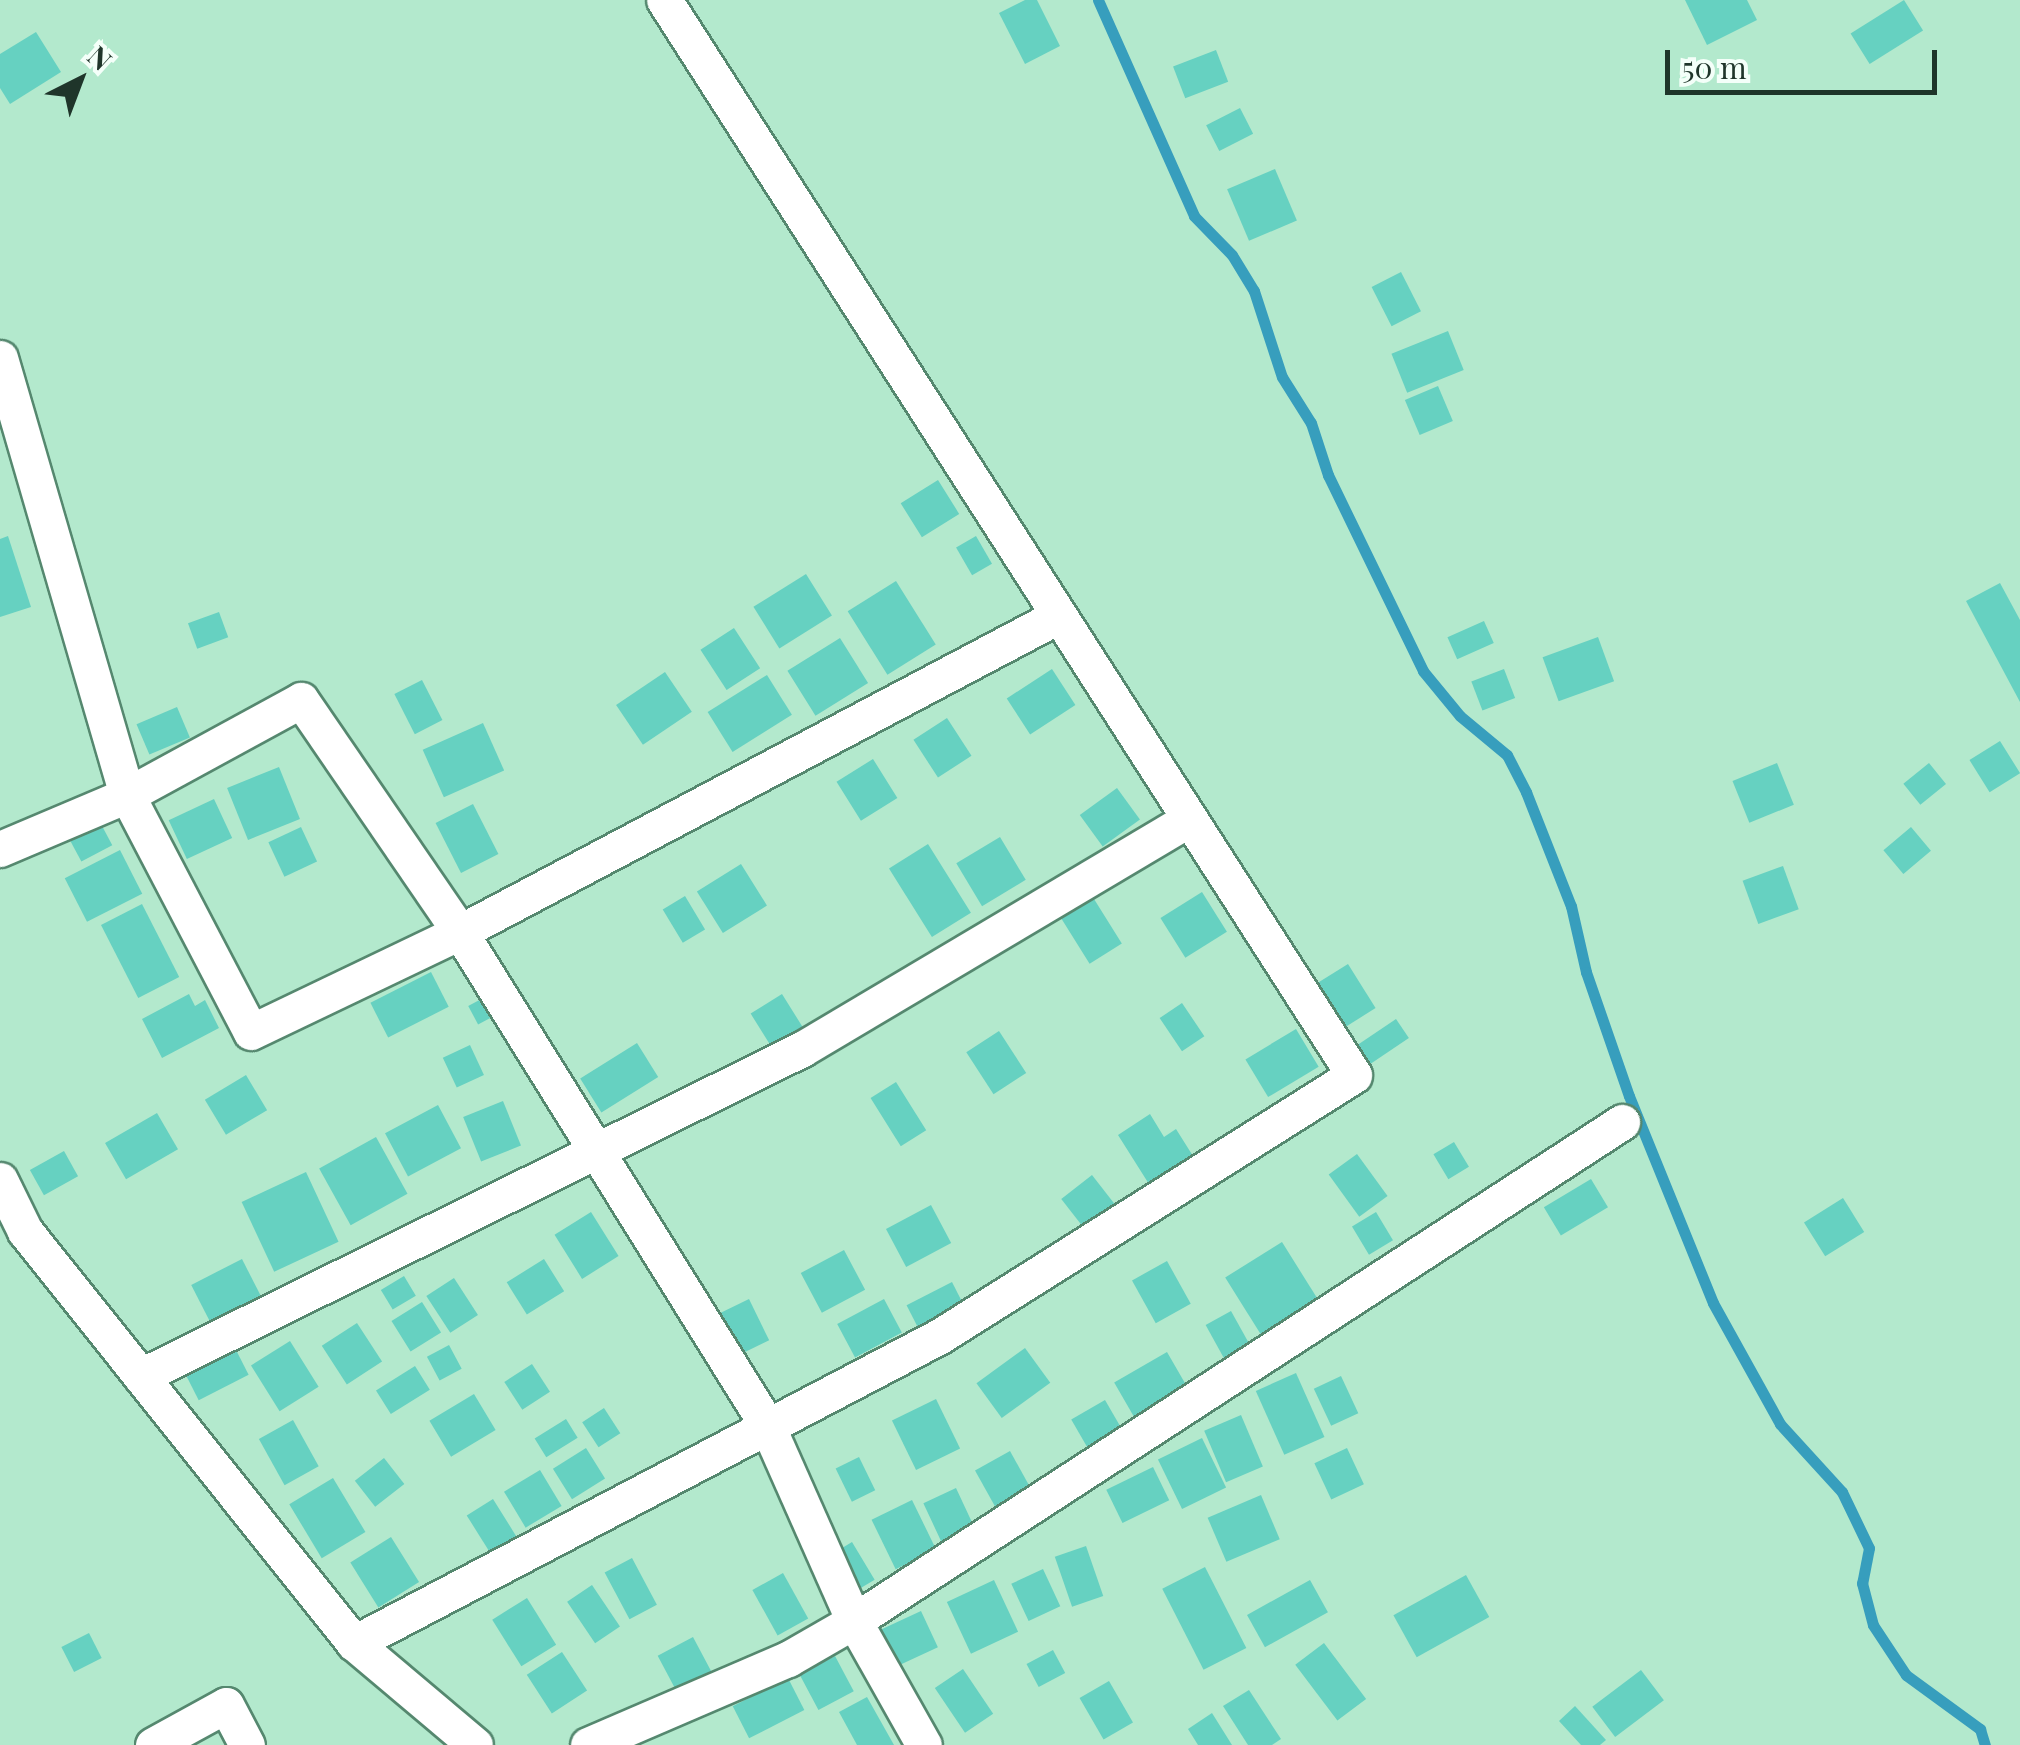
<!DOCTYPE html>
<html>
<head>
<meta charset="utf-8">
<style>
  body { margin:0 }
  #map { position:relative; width:2020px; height:1745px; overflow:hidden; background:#b3e9cd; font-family:"Playfair Display",serif }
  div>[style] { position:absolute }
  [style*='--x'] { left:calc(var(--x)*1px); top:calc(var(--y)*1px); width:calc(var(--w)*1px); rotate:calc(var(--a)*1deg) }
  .stream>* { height:11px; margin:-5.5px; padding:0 5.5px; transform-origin:5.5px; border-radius:5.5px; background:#379ebd }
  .building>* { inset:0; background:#66d1c1; transform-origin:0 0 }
  .roads { filter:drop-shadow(2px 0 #55886f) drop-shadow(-2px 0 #55886f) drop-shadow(0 2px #55886f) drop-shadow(0 -2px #55886f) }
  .minor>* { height:35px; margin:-17.5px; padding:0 17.5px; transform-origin:17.5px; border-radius:17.5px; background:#fff }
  span { translate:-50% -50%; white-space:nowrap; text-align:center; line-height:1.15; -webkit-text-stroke:8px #f4fff9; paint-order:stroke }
  .north { position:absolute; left:30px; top:30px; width:100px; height:100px; -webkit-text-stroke:8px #f4fff9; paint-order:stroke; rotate:42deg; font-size:28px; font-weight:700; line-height:40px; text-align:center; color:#1f352a }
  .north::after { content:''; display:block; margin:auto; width:35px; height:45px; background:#1f352a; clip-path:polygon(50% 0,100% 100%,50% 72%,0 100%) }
  .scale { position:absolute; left:1665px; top:50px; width:272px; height:45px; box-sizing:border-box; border:5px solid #1f352a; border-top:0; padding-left:12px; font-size:30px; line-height:35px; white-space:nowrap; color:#1f352a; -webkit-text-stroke:8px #f4fff9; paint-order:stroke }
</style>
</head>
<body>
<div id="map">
  <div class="stream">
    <i style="--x:1098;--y:0;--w:236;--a:66"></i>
    <i style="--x:1194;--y:216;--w:54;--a:45.7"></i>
    <i style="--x:1232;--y:255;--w:42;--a:58.6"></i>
    <i style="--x:1254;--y:291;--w:90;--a:72"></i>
    <i style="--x:1282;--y:377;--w:54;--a:57.8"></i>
    <i style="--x:1311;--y:423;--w:55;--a:71.9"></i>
    <i style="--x:1328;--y:475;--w:218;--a:64.1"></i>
    <i style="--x:1423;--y:671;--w:58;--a:50.6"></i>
    <i style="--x:1460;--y:716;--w:61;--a:39.7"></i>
    <i style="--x:1507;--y:755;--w:42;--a:62.8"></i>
    <i style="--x:1526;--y:792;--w:123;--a:68.5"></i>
    <i style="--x:1571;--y:906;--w:68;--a:77.2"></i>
    <i style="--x:1586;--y:972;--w:131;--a:70.9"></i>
    <i style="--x:1629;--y:1096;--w:223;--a:67.9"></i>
    <i style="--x:1713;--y:1303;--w:138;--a:61"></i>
    <i style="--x:1780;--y:1424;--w:92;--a:47.6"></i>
    <i style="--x:1842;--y:1492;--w:62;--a:64.3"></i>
    <i style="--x:1869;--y:1548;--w:36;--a:101"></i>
    <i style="--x:1862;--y:1583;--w:43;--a:75.3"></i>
    <i style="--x:1873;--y:1625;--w:60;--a:56.6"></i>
    <i style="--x:1906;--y:1675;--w:92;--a:36.1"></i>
    <i style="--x:1980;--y:1729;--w:17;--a:73"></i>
  </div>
  <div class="building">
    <i style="clip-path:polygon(1025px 0,1037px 0,1060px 46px,1025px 64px,999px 13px)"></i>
    <i style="clip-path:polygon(1685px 0,1747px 0,1757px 20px,1707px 45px)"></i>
    <i style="left:1904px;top:0;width:36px;height:63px;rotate:58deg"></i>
    <i style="clip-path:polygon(36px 32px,61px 72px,10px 104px,0 88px,0 54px)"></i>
    <i style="left:1216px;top:50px;width:34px;height:46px;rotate:69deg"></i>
    <i style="left:1240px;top:108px;width:29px;height:38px;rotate:63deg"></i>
    <i style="left:1275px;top:169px;width:56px;height:52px;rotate:67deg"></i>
    <i style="left:1401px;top:272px;width:44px;height:33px;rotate:63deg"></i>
    <i style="left:1448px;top:331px;width:42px;height:61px;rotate:68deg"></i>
    <i style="left:1438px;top:386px;width:38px;height:36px;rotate:67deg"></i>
    <i style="left:938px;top:480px;width:40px;height:44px;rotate:58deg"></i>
    <i style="clip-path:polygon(8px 536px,31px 607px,0 617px,0 539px)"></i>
    <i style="left:976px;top:536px;width:32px;height:23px;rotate:60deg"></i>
    <i style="left:806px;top:574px;width:49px;height:62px;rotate:58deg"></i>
    <i style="left:896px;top:581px;width:75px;height:57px;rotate:58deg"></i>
    <i style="clip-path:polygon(2000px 583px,2020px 620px,2020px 702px,1966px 601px)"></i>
    <i style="left:219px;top:612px;width:27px;height:33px;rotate:70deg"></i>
    <i style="left:1484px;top:621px;width:24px;height:40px;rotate:66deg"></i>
    <i style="left:734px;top:628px;width:48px;height:40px;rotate:57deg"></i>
    <i style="left:1598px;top:637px;width:47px;height:59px;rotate:70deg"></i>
    <i style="left:840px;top:638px;width:53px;height:62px;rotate:58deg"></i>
    <i style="left:1052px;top:669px;width:43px;height:54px;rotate:57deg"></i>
    <i style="left:1504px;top:669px;width:31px;height:35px;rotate:69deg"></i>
    <i style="left:665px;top:672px;width:48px;height:59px;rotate:56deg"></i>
    <i style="left:767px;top:675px;width:47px;height:70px;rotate:58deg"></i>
    <i style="left:422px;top:680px;width:45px;height:31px;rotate:63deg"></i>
    <i style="left:177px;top:707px;width:33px;height:44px;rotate:67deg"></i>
    <i style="left:947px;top:718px;width:45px;height:40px;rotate:57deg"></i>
    <i style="left:483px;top:723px;width:52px;height:66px;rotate:66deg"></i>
    <i style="left:2000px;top:741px;width:38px;height:36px;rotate:58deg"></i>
    <i style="left:873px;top:759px;width:46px;height:43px;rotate:58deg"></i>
    <i style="left:1777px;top:763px;width:45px;height:48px;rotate:68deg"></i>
    <i style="left:1929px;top:763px;width:27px;height:33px;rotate:51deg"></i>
    <i style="left:279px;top:767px;width:56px;height:56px;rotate:68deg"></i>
    <i style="left:1117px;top:788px;width:39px;height:46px;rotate:54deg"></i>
    <i style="left:214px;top:799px;width:43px;height:50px;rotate:65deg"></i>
    <i style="left:473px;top:804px;width:56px;height:42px;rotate:63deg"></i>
    <i style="left:101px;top:824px;width:24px;height:35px;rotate:62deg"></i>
    <i style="left:301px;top:827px;width:38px;height:36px;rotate:65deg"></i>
    <i style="left:1911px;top:827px;width:31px;height:36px;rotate:50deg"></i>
    <i style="left:1000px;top:837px;width:50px;height:51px;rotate:59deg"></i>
    <i style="left:928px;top:844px;width:81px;height:46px;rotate:58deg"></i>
    <i style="left:120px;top:850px;width:49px;height:62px;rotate:63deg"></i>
    <i style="left:741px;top:864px;width:49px;height:52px;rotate:58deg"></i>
    <i style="left:1783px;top:866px;width:46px;height:43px;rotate:70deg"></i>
    <i style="left:1089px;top:891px;width:62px;height:38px;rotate:58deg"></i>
    <i style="left:1202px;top:892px;width:47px;height:49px;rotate:58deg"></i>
    <i style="left:685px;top:896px;width:39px;height:26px;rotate:59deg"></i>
    <i style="left:142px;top:904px;width:82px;height:46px;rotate:63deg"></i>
    <i style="left:1348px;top:964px;width:52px;height:36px;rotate:58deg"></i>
    <i style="left:431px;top:972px;width:39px;height:68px;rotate:63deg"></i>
    <i style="clip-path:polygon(189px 994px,195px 1006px,205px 1000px,219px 1028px,162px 1058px,142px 1019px)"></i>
    <i style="left:782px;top:994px;width:47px;height:37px;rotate:58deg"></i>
    <i style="left:485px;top:997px;width:21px;height:19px;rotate:62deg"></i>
    <i style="left:1182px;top:1003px;width:40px;height:27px;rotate:56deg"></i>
    <i style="left:1396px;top:1019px;width:23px;height:51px;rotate:56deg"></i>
    <i style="left:1296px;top:1029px;width:44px;height:59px;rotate:59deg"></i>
    <i style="left:999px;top:1031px;width:50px;height:39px;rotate:57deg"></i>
    <i style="left:637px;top:1043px;width:40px;height:67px;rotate:58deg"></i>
    <i style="left:470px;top:1045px;width:33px;height:30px;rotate:65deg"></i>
    <i style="left:246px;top:1075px;width:41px;height:48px;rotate:59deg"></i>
    <i style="left:896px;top:1082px;width:57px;height:30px;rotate:58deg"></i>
    <i style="left:503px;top:1101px;width:48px;height:43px;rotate:68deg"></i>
    <i style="left:438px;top:1105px;width:49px;height:60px;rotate:62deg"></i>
    <i style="left:157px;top:1113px;width:42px;height:60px;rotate:60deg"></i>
    <i style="clip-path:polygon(1150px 1114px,1164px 1137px,1176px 1129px,1198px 1164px,1154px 1192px,1118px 1135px)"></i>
    <i style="left:376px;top:1137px;width:65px;height:65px;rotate:61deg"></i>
    <i style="left:1454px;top:1142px;width:29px;height:24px;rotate:59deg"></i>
    <i style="left:64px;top:1151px;width:29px;height:39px;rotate:61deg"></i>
    <i style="left:1357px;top:1154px;width:52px;height:35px;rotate:54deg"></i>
    <i style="left:306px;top:1172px;width:77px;height:71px;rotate:65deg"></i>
    <i style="left:1092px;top:1175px;width:44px;height:39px;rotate:52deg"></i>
    <i style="left:1591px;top:1179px;width:33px;height:55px;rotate:59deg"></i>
    <i style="left:1843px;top:1198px;width:40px;height:46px;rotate:58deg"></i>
    <i style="left:931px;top:1205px;width:43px;height:51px;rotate:62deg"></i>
    <i style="left:591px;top:1212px;width:52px;height:43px;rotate:58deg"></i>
    <i style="left:1376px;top:1212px;width:33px;height:28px;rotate:59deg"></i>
    <i style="left:1282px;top:1242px;width:70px;height:67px;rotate:58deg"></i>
    <i style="left:844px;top:1250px;width:45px;height:49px;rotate:62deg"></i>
    <i style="left:242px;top:1259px;width:44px;height:57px;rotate:63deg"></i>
    <i style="left:544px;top:1259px;width:38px;height:44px;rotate:58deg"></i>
    <i style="left:1167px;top:1261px;width:49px;height:40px;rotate:61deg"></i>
    <i style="left:404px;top:1276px;width:23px;height:27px;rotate:59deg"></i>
    <i style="left:454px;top:1278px;width:44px;height:33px;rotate:57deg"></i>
    <i style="left:952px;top:1282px;width:33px;height:51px;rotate:63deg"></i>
    <i style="left:749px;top:1299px;width:46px;height:32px;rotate:64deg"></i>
    <i style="left:884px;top:1299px;width:38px;height:53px;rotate:62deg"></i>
    <i style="left:422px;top:1302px;width:36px;height:36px;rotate:58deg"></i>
    <i style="left:1231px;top:1311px;width:39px;height:29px;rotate:61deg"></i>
    <i style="left:357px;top:1323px;width:46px;height:42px;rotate:57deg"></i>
    <i style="left:290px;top:1341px;width:54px;height:46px;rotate:58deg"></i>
    <i style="left:449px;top:1345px;width:27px;height:25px;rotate:62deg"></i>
    <i style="left:235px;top:1348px;width:30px;height:56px;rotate:63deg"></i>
    <i style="left:1025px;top:1348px;width:43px;height:60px;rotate:54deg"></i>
    <i style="left:1167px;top:1352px;width:56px;height:61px;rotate:60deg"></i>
    <i style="left:532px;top:1364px;width:33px;height:33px;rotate:57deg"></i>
    <i style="left:415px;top:1366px;width:28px;height:46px;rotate:58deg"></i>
    <i style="left:1296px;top:1373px;width:70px;height:44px;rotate:66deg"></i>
    <i style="left:1341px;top:1376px;width:41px;height:30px;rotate:65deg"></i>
    <i style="left:474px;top:1394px;width:42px;height:52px;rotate:59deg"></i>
    <i style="left:936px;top:1399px;width:55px;height:49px;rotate:64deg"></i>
    <i style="left:1105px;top:1400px;width:44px;height:39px;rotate:60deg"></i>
    <i style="left:604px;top:1408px;width:30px;height:26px;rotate:57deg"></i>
    <i style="left:1241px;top:1415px;width:56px;height:40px;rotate:67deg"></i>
    <i style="left:566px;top:1419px;width:22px;height:37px;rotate:58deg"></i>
    <i style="left:293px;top:1420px;width:53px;height:39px;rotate:61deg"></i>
    <i style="left:1202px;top:1438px;width:55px;height:49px;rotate:64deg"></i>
    <i style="left:586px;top:1448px;width:36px;height:39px;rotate:58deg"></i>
    <i style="left:1347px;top:1448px;width:40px;height:36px;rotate:65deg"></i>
    <i style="left:1010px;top:1451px;width:48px;height:40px;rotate:61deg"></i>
    <i style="left:859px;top:1457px;width:37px;height:26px;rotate:64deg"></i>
    <i style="left:384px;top:1458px;width:33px;height:37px;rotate:52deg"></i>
    <i style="left:1153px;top:1467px;width:37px;height:52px;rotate:64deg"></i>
    <i style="left:540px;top:1470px;width:42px;height:42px;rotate:59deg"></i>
    <i style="left:333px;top:1478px;width:63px;height:51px;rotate:59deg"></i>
    <i style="left:956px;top:1488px;width:42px;height:36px;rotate:65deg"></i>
    <i style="left:1261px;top:1495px;width:48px;height:58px;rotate:67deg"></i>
    <i style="left:493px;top:1499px;width:45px;height:31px;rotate:58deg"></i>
    <i style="left:912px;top:1500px;width:55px;height:45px;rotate:64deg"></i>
    <i style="left:391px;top:1537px;width:53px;height:48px;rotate:58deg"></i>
    <i style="left:852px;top:1542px;width:44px;height:26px;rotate:59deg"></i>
    <i style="left:1086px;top:1546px;width:53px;height:33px;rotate:71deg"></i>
    <i style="left:632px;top:1558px;width:53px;height:31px;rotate:62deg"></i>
    <i style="left:1205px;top:1567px;width:91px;height:48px;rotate:63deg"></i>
    <i style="left:1043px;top:1569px;width:41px;height:35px;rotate:65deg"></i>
    <i style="left:783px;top:1573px;width:52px;height:35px;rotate:61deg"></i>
    <i style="left:1466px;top:1575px;width:48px;height:83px;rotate:61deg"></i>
    <i style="left:994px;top:1580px;width:57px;height:52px;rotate:65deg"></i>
    <i style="left:1310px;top:1580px;width:37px;height:72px;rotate:61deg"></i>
    <i style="left:592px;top:1585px;width:50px;height:30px;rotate:56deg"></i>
    <i style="left:527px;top:1598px;width:55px;height:41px;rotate:58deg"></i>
    <i style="left:921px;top:1611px;width:40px;height:47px;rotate:65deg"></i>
    <i style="left:89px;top:1633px;width:28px;height:31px;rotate:63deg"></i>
    <i style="left:693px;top:1637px;width:41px;height:40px;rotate:62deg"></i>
    <i style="left:1324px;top:1643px;width:70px;height:36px;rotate:53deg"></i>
    <i style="left:1053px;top:1650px;width:26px;height:30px;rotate:62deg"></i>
    <i style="left:562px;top:1652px;width:46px;height:42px;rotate:57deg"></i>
    <i style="left:835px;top:1656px;width:40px;height:40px;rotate:62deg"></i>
    <i style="left:963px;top:1669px;width:54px;height:34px;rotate:56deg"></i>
    <i style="left:1641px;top:1670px;width:38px;height:61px;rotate:53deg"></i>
    <i style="left:788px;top:1678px;width:36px;height:62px;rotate:63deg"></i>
    <i style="left:1109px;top:1681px;width:48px;height:34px;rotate:60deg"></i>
    <i style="clip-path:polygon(1249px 1690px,1281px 1739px,1272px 1745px,1248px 1745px,1223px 1706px)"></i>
    <i style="clip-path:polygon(867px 1697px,894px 1745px,857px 1745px,839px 1712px)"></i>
    <i style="clip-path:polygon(1575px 1706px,1606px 1740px,1600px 1745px,1581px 1745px,1559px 1721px)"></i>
    <i style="clip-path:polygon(1212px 1713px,1232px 1745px,1198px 1745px,1188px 1729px)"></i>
  </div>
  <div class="roads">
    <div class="minor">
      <i style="--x:0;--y:358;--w:455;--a:73.8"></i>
      <i style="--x:127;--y:795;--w:267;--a:62.4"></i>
      <i style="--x:251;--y:1032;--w:232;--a:-25.6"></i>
      <i style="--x:460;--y:932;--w:676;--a:-27.85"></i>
      <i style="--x:0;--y:849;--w:138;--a:-23"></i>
      <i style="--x:127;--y:795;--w:198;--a:-28.6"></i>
      <i style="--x:301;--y:700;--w:281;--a:55.6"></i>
      <i style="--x:460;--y:932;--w:581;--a:58.09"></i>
      <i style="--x:767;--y:1425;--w:214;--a:66.1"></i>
      <i style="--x:854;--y:1621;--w:142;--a:60.6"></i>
      <i style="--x:0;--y:1180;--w:57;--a:63.9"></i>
      <i style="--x:25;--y:1231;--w:527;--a:51.39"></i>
      <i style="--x:354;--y:1643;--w:158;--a:40.1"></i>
      <i style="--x:141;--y:1376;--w:737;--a:-26.32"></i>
      <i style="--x:802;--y:1049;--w:450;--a:-30.7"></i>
      <i style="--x:354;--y:1643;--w:662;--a:-27.65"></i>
      <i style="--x:940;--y:1336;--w:489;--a:-32.2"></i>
      <i style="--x:1354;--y:1075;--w:1277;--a:-122.69"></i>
      <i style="--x:153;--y:1745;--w:83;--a:-28.7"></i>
      <i style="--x:226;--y:1705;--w:45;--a:62.3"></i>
      <i style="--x:588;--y:1745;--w:218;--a:-23.3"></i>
      <i style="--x:788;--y:1659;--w:76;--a:-29.9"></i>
      <i style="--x:854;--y:1621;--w:916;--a:-33.01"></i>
    </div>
  </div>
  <div class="north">N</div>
  <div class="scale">50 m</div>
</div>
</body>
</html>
